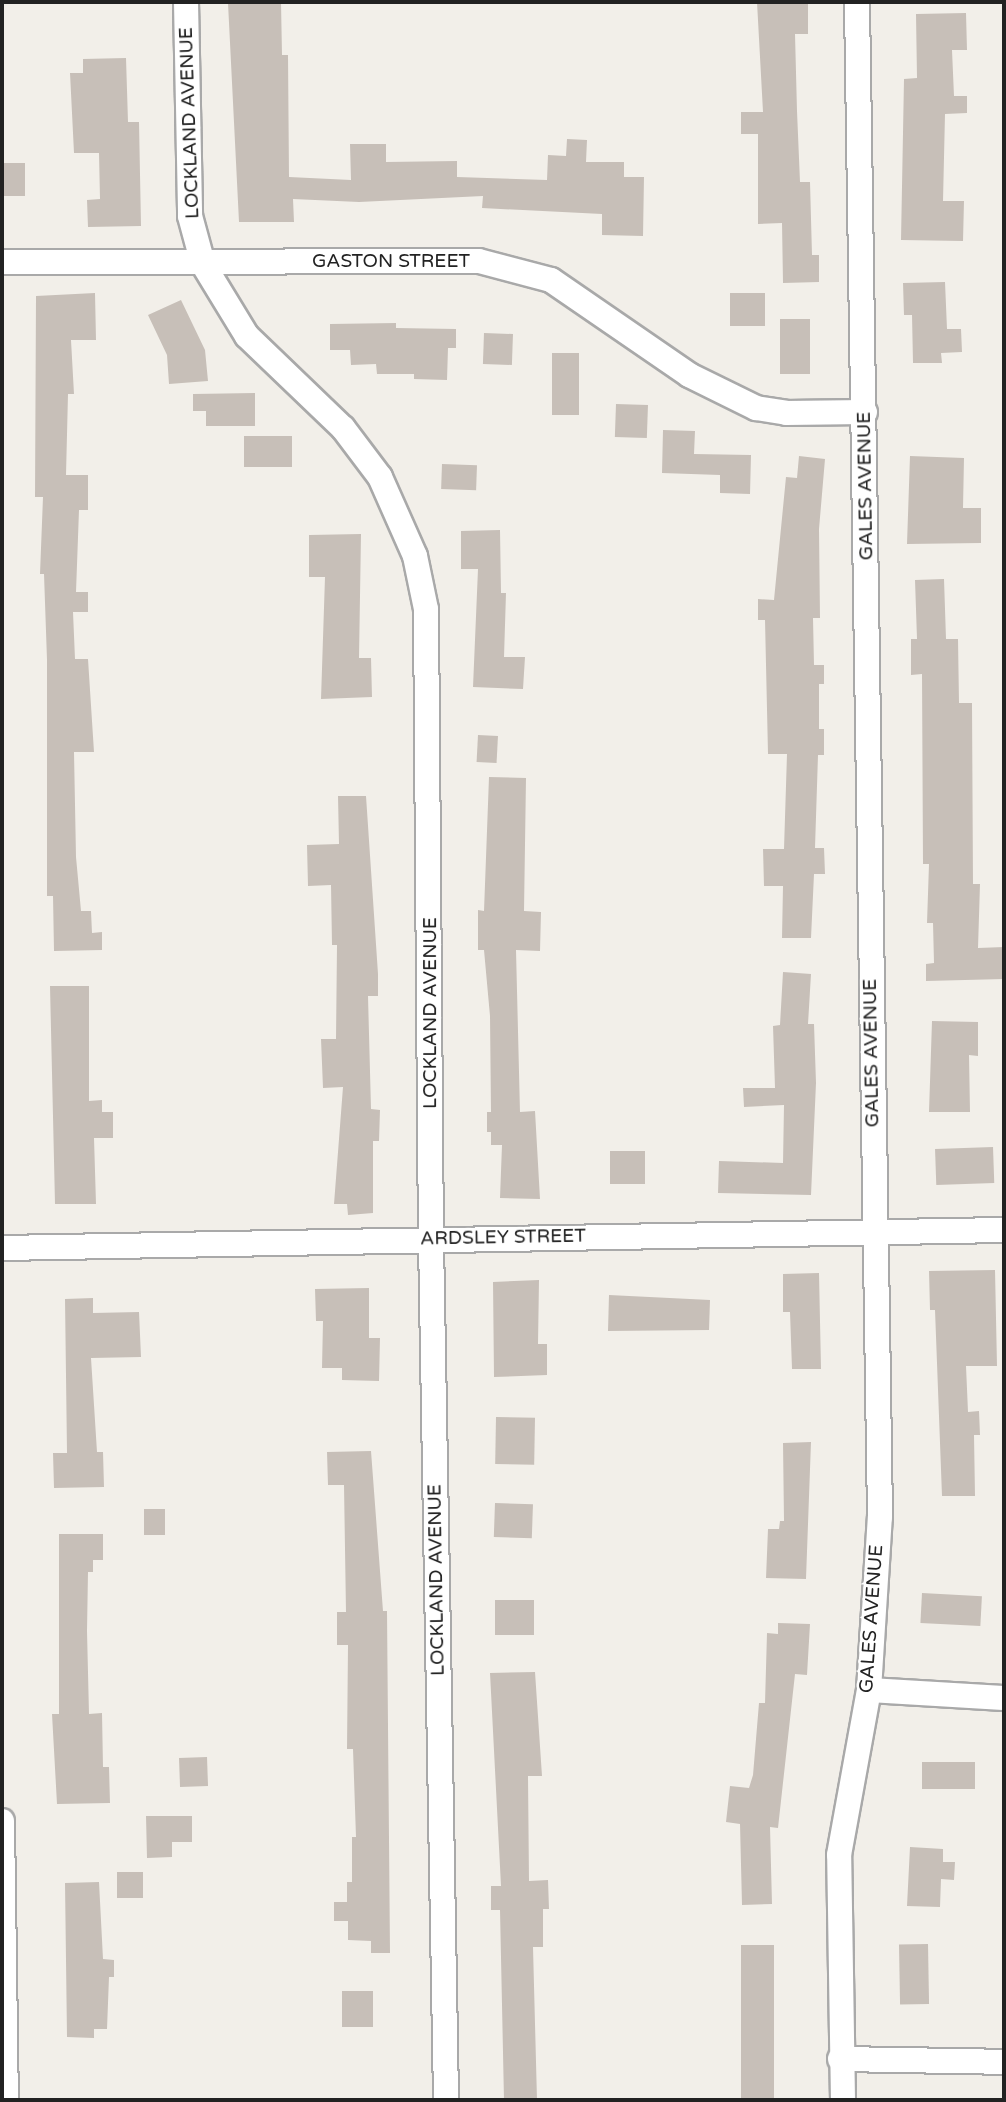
<!DOCTYPE html>
<html>
<head>
<meta charset="utf-8">
<style>
  body { margin:0 }
  #map { position:relative; width:1006px; height:2102px; overflow:hidden; background:#f2efe9; font-family:"Varela Round",sans-serif }
  div>[style] { position:absolute }
  [style*='--x'] { left:calc(var(--x)*1px); top:calc(var(--y)*1px); width:calc(var(--w)*1px); rotate:calc(var(--a)*1deg) }
  .building>* { inset:0; background:#c7bfb8; transform-origin:0 0 }
  .roads { filter:drop-shadow(2px 0 #a9a9a9) drop-shadow(-2px 0 #a9a9a9) drop-shadow(0 2px #a9a9a9) drop-shadow(0 -2px #a9a9a9) }
  .minor>* { height:24px; margin:-12px; padding:0 12px; transform-origin:12px; border-radius:12px; background:#fff }
  span { translate:-50% -50%; white-space:nowrap; text-align:center; line-height:1.15; -webkit-text-stroke:5px #fff; paint-order:stroke }
  .street-label { font-size:19px; color:#222 }
  .frame { position:absolute; inset:0; border:4px solid #222; pointer-events:none }
</style>
</head>
<body>
<div id="map">
  <div class="building">
    <i style="clip-path:polygon(281px 2px,282px 55px,288px 55px,289px 177px,351px 180px,350px 144px,386px 144px,386px 162px,457px 161px,457px 177px,547px 180px,548px 155px,566px 156px,567px 139px,587px 140px,586px 162px,624px 162px,624px 177px,644px 177px,643px 236px,602px 235px,602px 214px,482px 208px,483px 196px,359px 202px,293px 199px,294px 222px,239px 222px,228px 3px)"></i>
    <i style="clip-path:polygon(757px 2px,808px 2px,808px 34px,795px 34px,797px 111px,800px 182px,810px 182px,812px 255px,819px 255px,819px 282px,783px 283px,782px 223px,758px 224px,758px 134px,741px 134px,741px 112px,763px 112px)"></i>
    <i style="clip-path:polygon(966px 13px,967px 50px,952px 50px,954px 96px,967px 96px,967px 113px,945px 114px,943px 201px,964px 201px,963px 241px,901px 240px,904px 79px,917px 78px,916px 14px)"></i>
    <i style="clip-path:polygon(126px 58px,128px 122px,139px 122px,141px 226px,88px 227px,87px 200px,100px 199px,99px 153px,74px 153px,70px 73px,83px 73px,83px 59px)"></i>
    <i style="left:2px;top:163px;width:23px;height:33px"></i>
    <i style="clip-path:polygon(945px 282px,947px 329px,961px 329px,962px 352px,941px 353px,942px 363px,913px 363px,912px 315px,904px 315px,903px 283px)"></i>
    <i style="clip-path:polygon(95px 293px,96px 340px,71px 340px,74px 394px,68px 394px,66px 475px,88px 475px,88px 510px,79px 510px,76px 592px,88px 592px,88px 612px,73px 612px,75px 659px,88px 659px,94px 752px,74px 752px,76px 857px,81px 911px,91px 911px,92px 933px,102px 932px,102px 950px,54px 951px,53px 896px,47px 896px,47px 660px,44px 574px,40px 574px,43px 497px,35px 497px,36px 296px)"></i>
    <i style="left:730px;top:293px;width:35px;height:33px"></i>
    <i style="clip-path:polygon(181px 300px,205px 350px,208px 381px,169px 384px,167px 355px,148px 315px)"></i>
    <i style="left:780px;top:319px;width:30px;height:55px"></i>
    <i style="clip-path:polygon(396px 323px,396px 328px,456px 329px,456px 348px,448px 348px,447px 380px,414px 379px,414px 374px,377px 374px,376px 364px,351px 365px,350px 350px,330px 350px,330px 324px)"></i>
    <i style="left:484px;top:333px;width:29px;height:31px;rotate:2deg"></i>
    <i style="left:552px;top:353px;width:27px;height:62px"></i>
    <i style="clip-path:polygon(255px 393px,255px 426px,206px 426px,206px 411px,193px 411px,193px 394px)"></i>
    <i style="left:616px;top:404px;width:32px;height:33px;rotate:2deg"></i>
    <i style="clip-path:polygon(663px 430px,695px 431px,694px 454px,751px 455px,750px 494px,720px 493px,720px 475px,662px 473px)"></i>
    <i style="left:292px;top:436px;width:31px;height:48px;rotate:90deg"></i>
    <i style="clip-path:polygon(799px 456px,825px 459px,819px 529px,820px 618px,813px 618px,814px 665px,824px 665px,824px 684px,819px 684px,819px 729px,824px 729px,824px 755px,818px 755px,815px 848px,824px 848px,825px 874px,814px 874px,811px 938px,782px 938px,783px 886px,764px 886px,763px 849px,784px 849px,787px 754px,768px 754px,765px 620px,758px 620px,758px 599px,774px 600px,786px 477px,797px 478px)"></i>
    <i style="clip-path:polygon(910px 456px,964px 458px,963px 508px,981px 508px,981px 543px,907px 544px)"></i>
    <i style="left:442px;top:464px;width:35px;height:25px;rotate:2deg"></i>
    <i style="clip-path:polygon(500px 530px,501px 593px,506px 593px,504px 657px,525px 657px,523px 689px,473px 687px,478px 569px,461px 569px,461px 531px)"></i>
    <i style="clip-path:polygon(361px 534px,359px 658px,371px 658px,372px 697px,321px 699px,325px 577px,309px 577px,309px 535px)"></i>
    <i style="clip-path:polygon(944px 579px,946px 639px,958px 639px,959px 703px,972px 703px,973px 884px,980px 884px,978px 948px,1004px 947px,1004px 979px,926px 981px,926px 964px,934px 963px,933px 923px,927px 923px,929px 864px,923px 864px,922px 674px,911px 675px,911px 639px,917px 639px,915px 580px)"></i>
    <i style="left:478px;top:735px;width:20px;height:27px;rotate:3deg"></i>
    <i style="clip-path:polygon(489px 777px,526px 778px,524px 911px,541px 912px,540px 951px,516px 950px,520px 1112px,535px 1111px,540px 1199px,500px 1198px,502px 1145px,491px 1145px,491px 1132px,487px 1132px,487px 1112px,491px 1112px,490px 1016px,484px 950px,478px 950px,478px 910px,484px 911px)"></i>
    <i style="clip-path:polygon(338px 796px,366px 796px,378px 974px,378px 996px,368px 996px,371px 1109px,380px 1110px,379px 1141px,373px 1141px,373px 1213px,348px 1215px,347px 1204px,334px 1204px,343px 1087px,323px 1088px,321px 1039px,336px 1039px,337px 945px,332px 945px,331px 885px,308px 886px,307px 845px,339px 844px)"></i>
    <i style="clip-path:polygon(783px 972px,811px 974px,808px 1024px,814px 1024px,816px 1083px,811px 1195px,718px 1193px,719px 1161px,783px 1163px,784px 1105px,744px 1107px,743px 1088px,775px 1088px,773px 1026px,780px 1025px)"></i>
    <i style="clip-path:polygon(50px 986px,89px 986px,89px 1101px,102px 1100px,102px 1112px,113px 1112px,113px 1138px,94px 1138px,96px 1204px,55px 1204px)"></i>
    <i style="clip-path:polygon(932px 1021px,978px 1022px,978px 1056px,969px 1055px,970px 1112px,929px 1112px)"></i>
    <i style="left:993px;top:1147px;width:36px;height:58px;rotate:88deg"></i>
    <i style="left:610px;top:1151px;width:35px;height:33px"></i>
    <i style="clip-path:polygon(995px 1270px,997px 1366px,966px 1366px,968px 1412px,979px 1411px,980px 1435px,974px 1435px,975px 1496px,942px 1496px,935px 1310px,930px 1310px,929px 1271px)"></i>
    <i style="clip-path:polygon(819px 1273px,821px 1369px,792px 1369px,790px 1312px,783px 1312px,783px 1274px)"></i>
    <i style="clip-path:polygon(539px 1280px,538px 1344px,547px 1344px,547px 1375px,494px 1377px,493px 1282px)"></i>
    <i style="clip-path:polygon(369px 1288px,369px 1338px,380px 1338px,379px 1381px,342px 1380px,342px 1368px,322px 1368px,323px 1321px,316px 1321px,315px 1289px)"></i>
    <i style="clip-path:polygon(609px 1295px,710px 1300px,709px 1330px,608px 1331px)"></i>
    <i style="clip-path:polygon(93px 1298px,93px 1313px,139px 1312px,141px 1357px,91px 1358px,97px 1452px,103px 1452px,104px 1487px,54px 1488px,53px 1453px,67px 1453px,65px 1299px)"></i>
    <i style="left:496px;top:1417px;width:39px;height:47px;rotate:1deg"></i>
    <i style="clip-path:polygon(811px 1442px,806px 1579px,766px 1578px,768px 1529px,779px 1529px,780px 1521px,784px 1521px,783px 1443px)"></i>
    <i style="clip-path:polygon(371px 1451px,383px 1611px,387px 1611px,390px 1953px,371px 1953px,371px 1941px,348px 1940px,348px 1921px,334px 1921px,334px 1902px,347px 1902px,347px 1882px,352px 1882px,352px 1837px,356px 1837px,353px 1749px,347px 1749px,348px 1645px,337px 1645px,337px 1612px,346px 1612px,344px 1485px,328px 1485px,327px 1452px)"></i>
    <i style="left:495px;top:1503px;width:38px;height:34px;rotate:2deg"></i>
    <i style="left:144px;top:1509px;width:21px;height:26px"></i>
    <i style="clip-path:polygon(59px 1534px,103px 1534px,103px 1560px,93px 1560px,93px 1572px,88px 1572px,87px 1631px,89px 1714px,102px 1713px,103px 1767px,109px 1767px,110px 1803px,57px 1804px,52px 1714px,59px 1714px)"></i>
    <i style="left:922px;top:1593px;width:60px;height:30px;rotate:3deg"></i>
    <i style="left:495px;top:1600px;width:39px;height:35px"></i>
    <i style="clip-path:polygon(778px 1623px,810px 1624px,807px 1675px,795px 1674px,778px 1828px,770px 1827px,772px 1904px,742px 1905px,740px 1824px,726px 1822px,730px 1786px,749px 1788px,753px 1775px,759px 1703px,765px 1703px,767px 1633px,778px 1634px)"></i>
    <i style="clip-path:polygon(535px 1672px,542px 1776px,528px 1776px,529px 1881px,548px 1880px,549px 1909px,543px 1909px,543px 1947px,533px 1947px,537px 2100px,504px 2100px,500px 1910px,491px 1910px,491px 1886px,501px 1886px,490px 1673px)"></i>
    <i style="left:207px;top:1757px;width:29px;height:28px;rotate:88deg"></i>
    <i style="left:975px;top:1762px;width:27px;height:53px;rotate:90deg"></i>
    <i style="clip-path:polygon(146px 1816px,192px 1816px,192px 1842px,172px 1842px,172px 1857px,147px 1858px)"></i>
    <i style="clip-path:polygon(910px 1847px,943px 1849px,943px 1862px,955px 1862px,954px 1880px,941px 1879px,940px 1907px,907px 1906px)"></i>
    <i style="left:117px;top:1872px;width:26px;height:26px"></i>
    <i style="clip-path:polygon(99px 1882px,103px 1959px,114px 1960px,114px 1977px,109px 1977px,107px 2029px,94px 2029px,94px 2038px,67px 2037px,65px 1883px)"></i>
    <i style="left:928px;top:1944px;width:60px;height:29px;rotate:89deg"></i>
    <i style="left:741px;top:1945px;width:33px;height:155px"></i>
    <i style="left:373px;top:1991px;width:36px;height:31px;rotate:90deg"></i>
  </div>
  <div class="roads">
    <div class="minor">
      <i style="--x:186;--y:2;--w:214;--a:88.9"></i>
      <i style="--x:190;--y:216;--w:50;--a:74.8"></i>
      <i style="--x:203;--y:264;--w:84;--a:58.6"></i>
      <i style="--x:247;--y:336;--w:133;--a:43.8"></i>
      <i style="--x:343;--y:428;--w:61;--a:52.9"></i>
      <i style="--x:380;--y:477;--w:86;--a:66.1"></i>
      <i style="--x:415;--y:556;--w:54;--a:78.3"></i>
      <i style="--x:426;--y:609;--w:630;--a:89.55"></i>
      <i style="--x:431;--y:1239;--w:861;--a:89"></i>
      <i style="--x:2;--y:262;--w:477;--a:-0.1"></i>
      <i style="--x:479;--y:261;--w:74;--a:14.8"></i>
      <i style="--x:551;--y:280;--w:168;--a:34.5"></i>
      <i style="--x:689;--y:375;--w:75;--a:26.2"></i>
      <i style="--x:756;--y:408;--w:30;--a:9"></i>
      <i style="--x:786;--y:413;--w:79;--a:-0.7"></i>
      <i style="--x:2;--y:1248;--w:1002;--a:-1.03"></i>
      <i style="--x:869;--y:1690;--w:135;--a:3.4"></i>
      <i style="--x:2;--y:1821;--w:279;--a:89.2"></i>
      <i style="--x:840;--y:2059;--w:164;--a:1"></i>
      <i style="--x:843;--y:2100;--w:245;--a:-90.9"></i>
      <i style="--x:839;--y:1855;--w:168;--a:-79.7"></i>
      <i style="--x:869;--y:1690;--w:173;--a:-86.4"></i>
      <i style="--x:880;--y:1517;--w:1515;--a:-90.87"></i>
    </div>
  </div>
  <div class="street-label">
    <span style="left:190px;top:123px;rotate:-92deg">LOCKLAND AVENUE</span>
    <span style="left:391px;top:262px">GASTON STREET</span>
    <span style="left:866px;top:486px;rotate:-91deg">GALES AVENUE</span>
    <span style="left:431px;top:1013px;rotate:-90deg">LOCKLAND AVENUE</span>
    <span style="left:872px;top:1053px;rotate:-91deg">GALES AVENUE</span>
    <span style="left:503px;top:1238px;rotate:-1deg">ARDSLEY STREET</span>
    <span style="left:437px;top:1580px;rotate:-91deg">LOCKLAND AVENUE</span>
    <span style="left:872px;top:1619px;rotate:-86deg">GALES AVENUE</span>
  </div>
  <div class="frame"></div>
</div>
</body>
</html>
